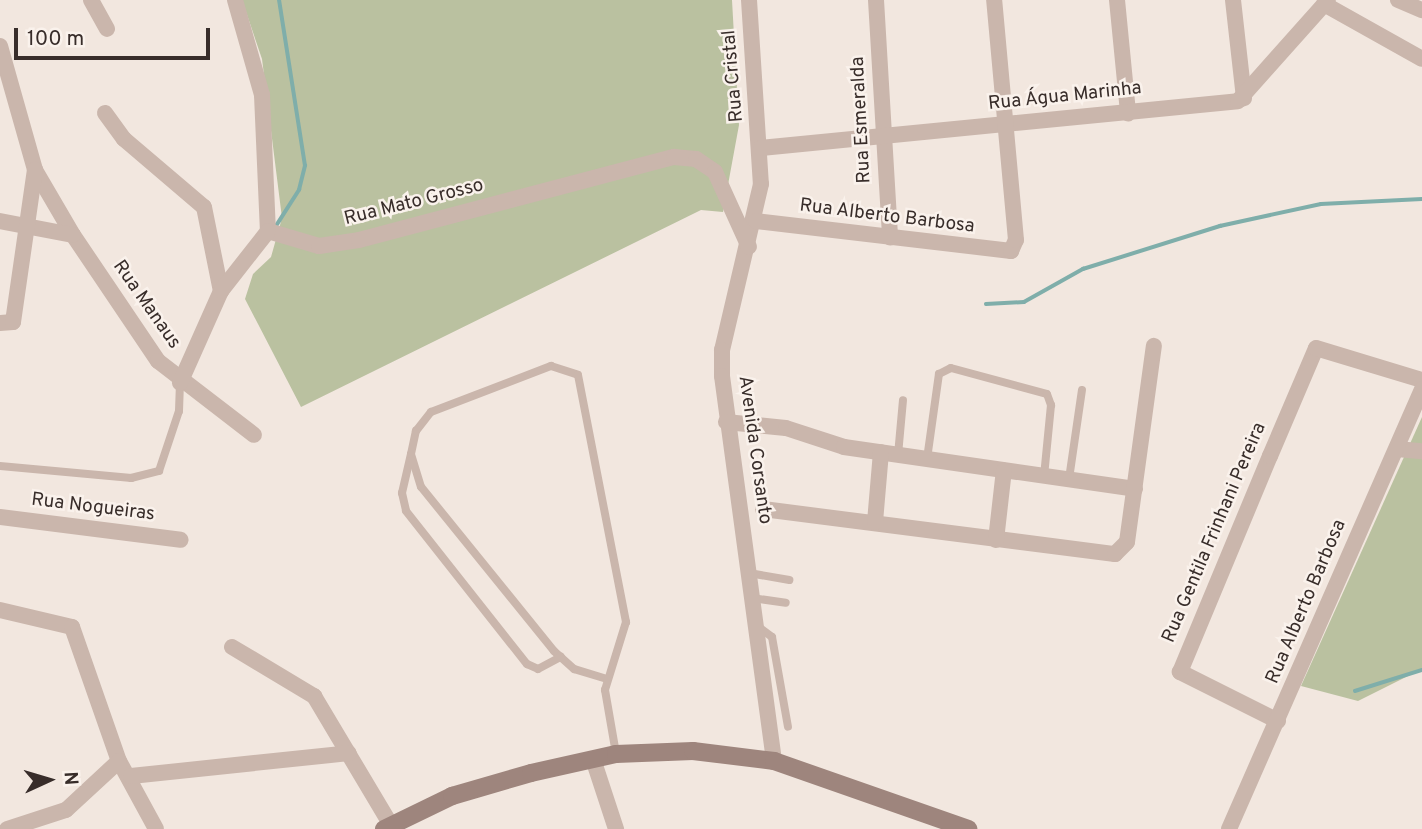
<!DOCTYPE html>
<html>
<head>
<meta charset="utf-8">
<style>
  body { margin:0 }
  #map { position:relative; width:1422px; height:829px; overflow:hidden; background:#f2e7df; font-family:Overpass,sans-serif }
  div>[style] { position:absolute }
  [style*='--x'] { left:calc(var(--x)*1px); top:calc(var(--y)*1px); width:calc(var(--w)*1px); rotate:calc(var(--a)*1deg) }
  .green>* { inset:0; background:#bac1a0 }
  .stream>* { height:3.5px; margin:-1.75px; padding:0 1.75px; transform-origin:1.75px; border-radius:1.75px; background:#7faeaa }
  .lane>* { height:8px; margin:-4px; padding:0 4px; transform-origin:4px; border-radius:4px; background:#cab6ac }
  .street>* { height:16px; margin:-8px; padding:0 8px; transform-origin:8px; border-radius:8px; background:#cab6ac }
  .secondary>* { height:18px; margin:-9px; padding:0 9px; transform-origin:9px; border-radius:9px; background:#9e857d }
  span { translate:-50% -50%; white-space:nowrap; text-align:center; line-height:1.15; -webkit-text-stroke:5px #faf2ec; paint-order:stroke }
  .street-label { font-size:19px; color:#382d2a }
  .north { position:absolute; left:14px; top:745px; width:70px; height:70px; -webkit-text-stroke:5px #faf2ec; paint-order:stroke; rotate:86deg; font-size:19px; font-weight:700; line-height:28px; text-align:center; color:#382d2a }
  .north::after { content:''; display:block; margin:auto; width:24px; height:32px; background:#382d2a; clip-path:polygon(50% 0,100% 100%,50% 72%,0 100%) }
  .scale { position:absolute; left:14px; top:28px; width:196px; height:32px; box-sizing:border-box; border:4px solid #382d2a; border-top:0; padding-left:9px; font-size:21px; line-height:24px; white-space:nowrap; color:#382d2a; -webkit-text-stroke:5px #faf2ec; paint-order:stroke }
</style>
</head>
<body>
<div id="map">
  <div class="green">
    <i style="clip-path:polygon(242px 0,732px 0,739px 125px,723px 212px,701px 210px,301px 407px,245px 299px,253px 274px,271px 257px,282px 218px,262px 59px)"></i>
    <i style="clip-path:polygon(1422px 417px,1422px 669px,1358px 701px,1301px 686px)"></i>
  </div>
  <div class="stream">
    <i style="--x:276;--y:226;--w:43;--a:-57.4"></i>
    <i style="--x:299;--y:190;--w:25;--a:-76"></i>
    <i style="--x:305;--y:166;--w:168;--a:-98.9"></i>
    <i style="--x:986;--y:304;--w:38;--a:-3"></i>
    <i style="--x:1024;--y:302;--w:68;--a:-29.2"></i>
    <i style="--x:1083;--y:269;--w:144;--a:-17.4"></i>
    <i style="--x:1220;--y:226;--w:103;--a:-12.3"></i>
    <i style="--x:1321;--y:204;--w:101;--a:-2.8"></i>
    <i style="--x:1355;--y:691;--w:70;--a:-17.4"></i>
  </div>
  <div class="lane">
    <i style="--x:411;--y:454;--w:40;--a:103"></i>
    <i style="--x:402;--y:493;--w:18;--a:77"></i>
    <i style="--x:406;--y:511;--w:195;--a:51.7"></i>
    <i style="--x:527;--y:664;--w:12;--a:24"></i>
    <i style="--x:538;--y:669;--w:26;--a:-28"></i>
    <i style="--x:898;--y:455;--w:55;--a:-84.8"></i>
    <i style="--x:927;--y:459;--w:86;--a:-82"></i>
    <i style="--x:939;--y:374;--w:13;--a:-27"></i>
    <i style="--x:951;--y:368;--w:99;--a:15.2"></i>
    <i style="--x:1047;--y:394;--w:12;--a:70"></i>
    <i style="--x:1051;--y:405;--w:71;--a:95.6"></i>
    <i style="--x:0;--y:466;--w:132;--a:5.2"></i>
    <i style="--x:131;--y:478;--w:29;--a:-14"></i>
    <i style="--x:159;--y:471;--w:63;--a:-71.6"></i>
    <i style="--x:179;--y:411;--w:28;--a:-88"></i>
    <i style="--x:1069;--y:479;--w:90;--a:-81.7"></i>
    <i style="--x:749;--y:573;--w:41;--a:9.9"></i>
    <i style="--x:752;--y:598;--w:34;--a:8"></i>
    <i style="--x:756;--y:625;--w:20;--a:37"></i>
    <i style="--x:772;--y:637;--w:91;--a:79.9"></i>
    <i style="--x:607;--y:679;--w:34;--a:-163"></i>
    <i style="--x:574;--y:669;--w:27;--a:-138"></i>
    <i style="--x:554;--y:651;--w:211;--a:-129"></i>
    <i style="--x:421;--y:487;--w:34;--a:-107"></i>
    <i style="--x:411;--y:454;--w:24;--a:-78"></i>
    <i style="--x:416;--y:431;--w:24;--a:-52"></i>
    <i style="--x:431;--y:412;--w:129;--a:-21"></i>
    <i style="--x:551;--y:366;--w:28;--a:18"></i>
    <i style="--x:578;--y:375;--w:252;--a:79"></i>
    <i style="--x:626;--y:622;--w:71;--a:107.2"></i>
    <i style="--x:605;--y:690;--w:65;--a:80.2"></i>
  </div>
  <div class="street">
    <i style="--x:91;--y:0;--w:33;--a:61"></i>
    <i style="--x:235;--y:0;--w:99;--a:74.1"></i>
    <i style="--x:262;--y:95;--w:136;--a:87.5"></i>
    <i style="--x:749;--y:0;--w:184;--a:86.3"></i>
    <i style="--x:761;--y:184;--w:171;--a:103.2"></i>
    <i style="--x:722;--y:350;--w:26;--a:90"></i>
    <i style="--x:722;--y:376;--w:388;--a:82.3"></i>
    <i style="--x:876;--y:0;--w:238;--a:86.6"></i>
    <i style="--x:1117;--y:0;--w:114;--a:84.4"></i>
    <i style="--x:1233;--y:0;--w:99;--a:83.6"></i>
    <i style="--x:1398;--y:0;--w:26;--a:23"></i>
    <i style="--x:1324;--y:4;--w:112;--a:29.3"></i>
    <i style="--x:0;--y:46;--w:129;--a:74.2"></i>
    <i style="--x:35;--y:170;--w:75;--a:59.7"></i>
    <i style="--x:73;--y:235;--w:152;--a:56"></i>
    <i style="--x:158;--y:361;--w:121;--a:37.6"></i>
    <i style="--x:105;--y:113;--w:32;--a:54"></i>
    <i style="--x:124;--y:139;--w:105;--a:40.4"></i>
    <i style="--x:204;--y:207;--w:86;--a:78.6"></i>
    <i style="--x:761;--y:148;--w:479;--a:-5.6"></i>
    <i style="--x:1238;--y:101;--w:135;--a:-48.3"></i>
    <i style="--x:0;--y:221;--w:74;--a:10.9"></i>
    <i style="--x:756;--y:221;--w:257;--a:6.7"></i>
    <i style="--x:1011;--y:251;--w:12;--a:-66"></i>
    <i style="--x:1016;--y:240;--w:241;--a:-95.2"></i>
    <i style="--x:268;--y:231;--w:53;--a:16.4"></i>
    <i style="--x:319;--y:246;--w:40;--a:-8.5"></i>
    <i style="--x:359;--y:240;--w:326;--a:-14.8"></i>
    <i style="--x:674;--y:157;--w:22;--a:5"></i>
    <i style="--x:696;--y:159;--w:23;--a:34"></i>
    <i style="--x:715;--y:172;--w:82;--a:65.6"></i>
    <i style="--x:0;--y:323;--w:13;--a:-4"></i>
    <i style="--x:13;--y:322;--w:154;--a:-81.8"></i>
    <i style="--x:180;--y:383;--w:101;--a:-66"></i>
    <i style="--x:221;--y:291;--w:76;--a:-51.9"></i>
    <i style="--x:726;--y:422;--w:60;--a:5.7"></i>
    <i style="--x:786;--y:428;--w:61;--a:18.1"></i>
    <i style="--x:844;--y:447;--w:294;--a:8.2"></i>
    <i style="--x:1397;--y:449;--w:25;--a:5"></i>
    <i style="--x:763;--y:509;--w:355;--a:7.3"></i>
    <i style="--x:1115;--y:554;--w:17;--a:-45"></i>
    <i style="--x:1127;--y:542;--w:198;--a:-82.2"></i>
    <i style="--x:0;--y:517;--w:182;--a:7.2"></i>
    <i style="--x:875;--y:522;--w:70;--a:-85.1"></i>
    <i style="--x:996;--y:540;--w:70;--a:-83.5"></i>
    <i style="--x:0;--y:610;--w:74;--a:13.3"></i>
    <i style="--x:72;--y:627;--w:142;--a:70.7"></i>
    <i style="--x:119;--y:761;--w:77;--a:61.4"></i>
    <i style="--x:232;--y:647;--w:96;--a:30.9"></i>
    <i style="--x:314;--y:696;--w:150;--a:59.2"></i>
    <i style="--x:1278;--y:721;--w:110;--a:-153.4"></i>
    <i style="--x:1180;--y:672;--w:234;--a:-67.4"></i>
    <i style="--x:1270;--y:456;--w:117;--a:-66.9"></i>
    <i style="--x:1316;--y:348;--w:111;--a:16.8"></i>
    <i style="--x:593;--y:759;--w:74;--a:71.8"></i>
    <i style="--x:131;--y:776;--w:219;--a:-6"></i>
    <i style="--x:7;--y:829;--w:62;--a:-17.9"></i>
    <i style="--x:66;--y:810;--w:72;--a:-42.8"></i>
    <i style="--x:1229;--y:829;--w:480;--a:-66.3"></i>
  </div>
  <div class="secondary">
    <i style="--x:384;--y:829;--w:76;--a:-25.9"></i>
    <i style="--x:452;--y:796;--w:82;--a:-16.2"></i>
    <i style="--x:531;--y:773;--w:87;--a:-12.6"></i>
    <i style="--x:616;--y:754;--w:77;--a:-2.2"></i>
    <i style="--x:693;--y:751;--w:82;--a:7"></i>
    <i style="--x:774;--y:761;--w:206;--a:19.3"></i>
  </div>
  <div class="street-label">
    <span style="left:734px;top:76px;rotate:-95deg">Rua Cristal</span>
    <span style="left:1065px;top:97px;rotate:-6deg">Rua Água Marinha</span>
    <span style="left:862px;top:120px;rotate:-93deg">Rua Esmeralda</span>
    <span style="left:414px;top:203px;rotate:-14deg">Rua Mato Grosso</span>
    <span style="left:887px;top:217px;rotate:7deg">Rua Alberto Barbosa</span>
    <span style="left:146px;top:305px;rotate:55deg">Rua Manaus</span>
    <span style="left:754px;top:450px;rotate:82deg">Avenida Corsanto</span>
    <span style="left:93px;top:508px;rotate:7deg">Rua Nogueiras</span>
    <span style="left:1215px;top:533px;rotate:-67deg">Rua Gentila Frinhani Pereira</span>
    <span style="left:1307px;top:602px;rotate:-67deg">Rua Alberto Barbosa</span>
  </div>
  <div class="north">N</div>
  <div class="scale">100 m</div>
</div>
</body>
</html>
